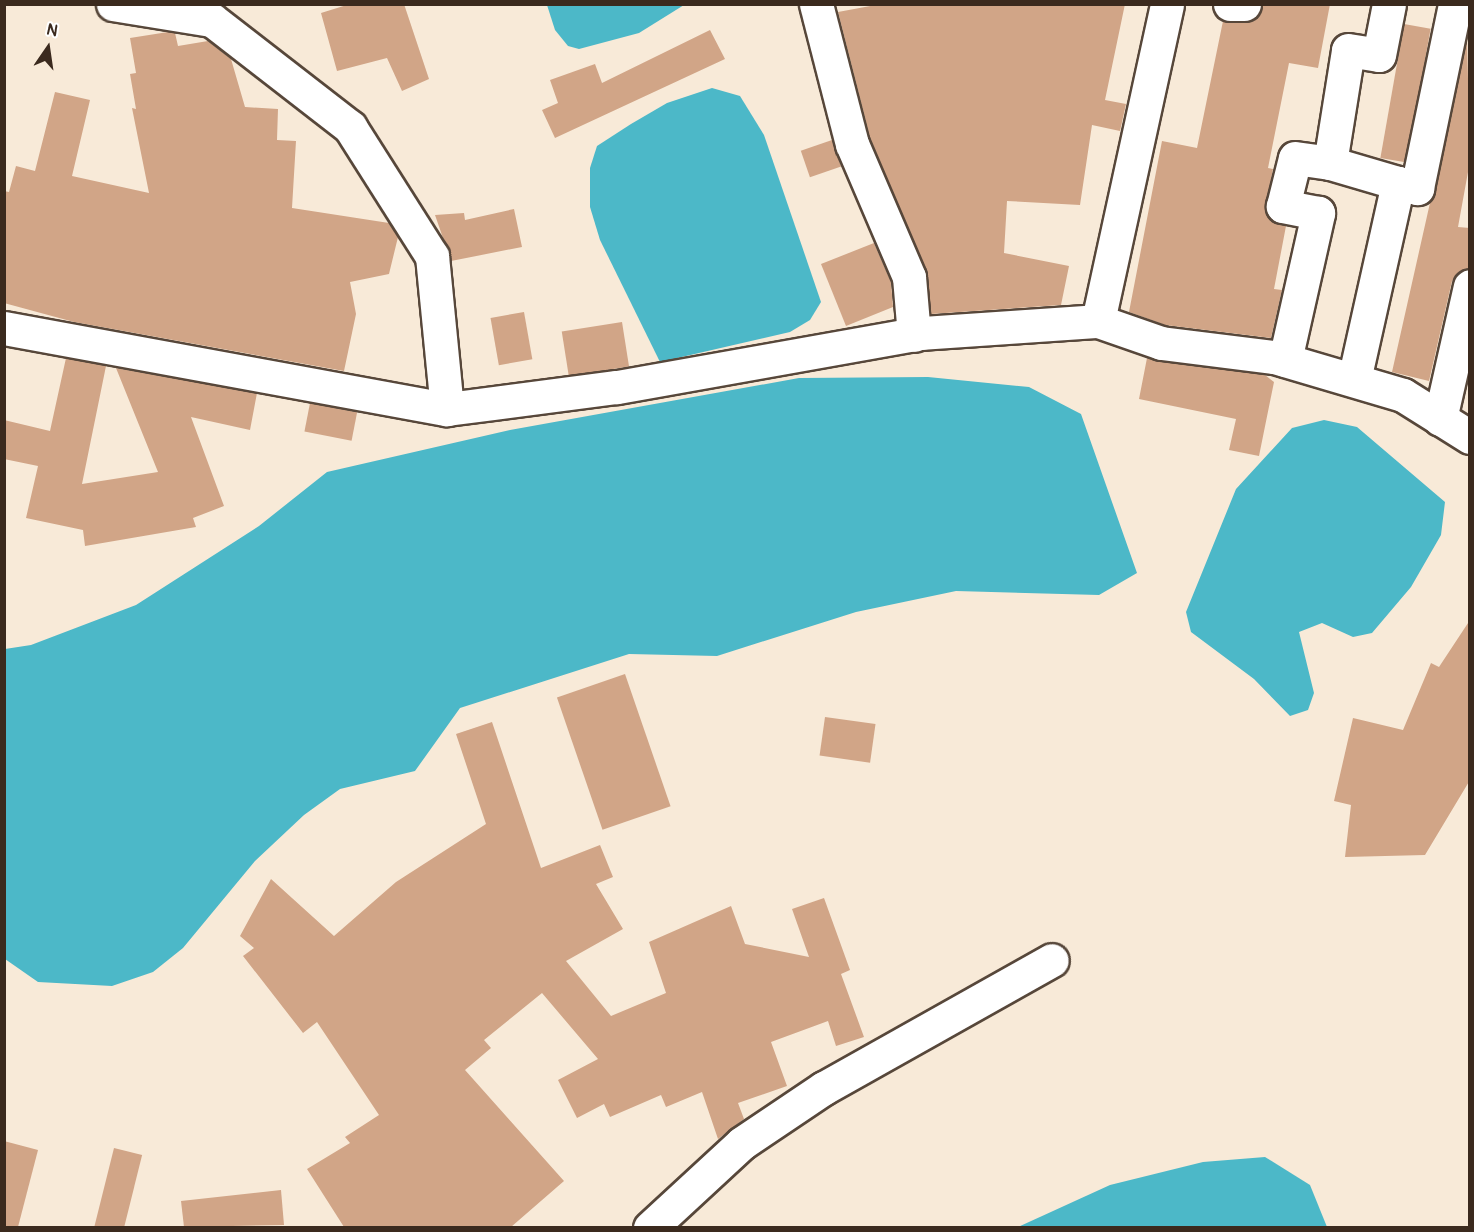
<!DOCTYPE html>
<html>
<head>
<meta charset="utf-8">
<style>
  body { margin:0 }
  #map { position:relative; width:1474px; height:1232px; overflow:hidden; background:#f8ead8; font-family:Pangolin,sans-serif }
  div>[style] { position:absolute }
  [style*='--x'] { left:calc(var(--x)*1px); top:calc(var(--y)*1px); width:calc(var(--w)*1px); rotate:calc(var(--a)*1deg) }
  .water>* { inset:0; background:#4cb8c8 }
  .building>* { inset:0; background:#d1a587; transform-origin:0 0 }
  .roads { filter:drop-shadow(2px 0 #57473a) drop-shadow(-2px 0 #57473a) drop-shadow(0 2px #57473a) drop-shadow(0 -2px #57473a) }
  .minor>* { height:33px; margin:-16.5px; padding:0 16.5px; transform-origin:16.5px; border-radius:16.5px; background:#fff }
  span { translate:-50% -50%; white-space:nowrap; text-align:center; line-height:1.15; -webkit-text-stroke:6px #fff; paint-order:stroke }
  .frame { position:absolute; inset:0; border:6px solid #3b2a1e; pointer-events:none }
  .north { position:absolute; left:18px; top:18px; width:60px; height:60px; -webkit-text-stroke:4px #fff; paint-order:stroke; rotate:13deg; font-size:16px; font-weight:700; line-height:24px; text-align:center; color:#3b2a1e }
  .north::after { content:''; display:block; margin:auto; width:21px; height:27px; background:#3b2a1e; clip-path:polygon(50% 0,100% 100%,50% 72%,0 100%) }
</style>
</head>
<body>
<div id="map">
  <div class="water">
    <i style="clip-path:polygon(547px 5px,547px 4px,684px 5px,639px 33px,579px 49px,568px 46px,555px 30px)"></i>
    <i style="clip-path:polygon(712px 88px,740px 96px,764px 135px,821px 302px,810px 320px,790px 332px,660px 362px,600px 240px,590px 207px,590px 168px,597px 146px,631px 124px,667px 103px)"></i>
    <i style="clip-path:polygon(928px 377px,1029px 387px,1081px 414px,1137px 573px,1099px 595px,956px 591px,856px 612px,717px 656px,629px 654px,460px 708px,415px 771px,340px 789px,304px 815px,255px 861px,183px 948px,153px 972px,112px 986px,38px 982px,5px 959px,5px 649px,31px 645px,136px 605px,259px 526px,327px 472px,510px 430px,799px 378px)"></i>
    <i style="clip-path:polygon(1324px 420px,1357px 427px,1445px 502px,1441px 535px,1411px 587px,1372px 633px,1353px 637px,1322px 623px,1299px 632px,1314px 693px,1308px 710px,1290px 716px,1254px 679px,1191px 632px,1186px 612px,1236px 489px,1292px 428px)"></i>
    <i style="clip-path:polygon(1265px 1157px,1310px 1185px,1327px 1227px,1018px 1227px,1110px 1185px,1203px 1162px)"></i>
  </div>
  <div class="building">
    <i style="clip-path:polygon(350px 4px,404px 4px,429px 79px,402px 91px,387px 58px,337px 71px,321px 13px)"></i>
    <i style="clip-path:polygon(881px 4px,1125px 4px,1105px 100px,1126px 104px,1120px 131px,1092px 125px,1080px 205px,1007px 201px,1004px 253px,1069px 266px,1061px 305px,931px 314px,926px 270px,870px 138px,838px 12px)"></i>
    <i style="clip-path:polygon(1263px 4px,1330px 4px,1318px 68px,1289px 63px,1268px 168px,1273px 169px,1265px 212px,1286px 226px,1274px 289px,1282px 290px,1271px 338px,1165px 325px,1129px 312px,1162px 141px,1197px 148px,1223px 21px,1253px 20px)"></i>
    <i style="left:1404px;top:24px;width:27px;height:136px;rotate:10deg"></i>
    <i style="clip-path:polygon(710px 30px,725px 59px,555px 138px,542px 110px,558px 103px,550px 80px,595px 64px,602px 83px)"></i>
    <i style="clip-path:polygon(168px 32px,175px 33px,178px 46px,208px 41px,231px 59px,245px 107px,278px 109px,277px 140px,296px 141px,292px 208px,389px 223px,398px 237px,389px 274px,350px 282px,356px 314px,344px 371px,74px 322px,4px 303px,4px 191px,9px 192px,16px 166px,35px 171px,55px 92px,90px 100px,72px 176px,149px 193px,132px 108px,136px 109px,130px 74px,136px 73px,130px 38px)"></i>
    <i style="clip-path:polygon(1467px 38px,1470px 161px,1458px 227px,1470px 228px,1470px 268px,1452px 281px,1429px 381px,1392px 372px)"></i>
    <i style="left:832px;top:140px;width:28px;height:33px;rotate:71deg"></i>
    <i style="clip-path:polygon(514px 209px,522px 247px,451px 261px,435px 215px,464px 213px,465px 220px)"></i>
    <i style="clip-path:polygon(874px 243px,891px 282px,893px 307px,846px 326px,821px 264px)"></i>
    <i style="left:524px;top:312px;width:48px;height:34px;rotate:80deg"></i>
    <i style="left:622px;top:322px;width:45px;height:61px;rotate:81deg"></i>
    <i style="clip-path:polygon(66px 358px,106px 366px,82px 484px,158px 472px,116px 368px,257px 393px,250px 430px,191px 417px,224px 506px,193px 518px,196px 527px,85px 546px,83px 530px,26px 518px,38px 466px,4px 459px,4px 420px,50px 431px)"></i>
    <i style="clip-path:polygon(1147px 358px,1265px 375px,1274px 382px,1259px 456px,1229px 450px,1236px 419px,1139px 399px)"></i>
    <i style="left:310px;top:403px;width:48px;height:29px;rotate:11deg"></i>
    <i style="clip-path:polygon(1470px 620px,1470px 780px,1425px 855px,1345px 857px,1351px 805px,1334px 801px,1353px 718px,1403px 730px,1431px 663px,1439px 667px)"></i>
    <i style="left:625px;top:674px;width:140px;height:72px;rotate:71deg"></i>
    <i style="left:825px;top:717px;width:51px;height:39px;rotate:8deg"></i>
    <i style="clip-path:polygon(492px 722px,541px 868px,600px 845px,613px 877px,596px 884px,623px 929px,566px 961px,611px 1016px,666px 993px,649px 942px,731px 906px,745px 944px,809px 957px,792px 909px,824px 898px,850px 970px,841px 974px,864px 1037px,836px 1046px,828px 1021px,771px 1042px,787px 1086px,738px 1103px,744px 1119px,718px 1139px,702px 1092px,666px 1107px,661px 1095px,610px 1117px,604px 1104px,577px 1118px,558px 1080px,598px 1059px,542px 993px,484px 1040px,491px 1048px,465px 1070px,564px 1181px,511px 1227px,344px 1227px,307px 1169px,350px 1143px,345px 1137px,379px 1115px,317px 1022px,303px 1033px,243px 956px,254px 948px,240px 936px,271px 879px,334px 936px,396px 882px,486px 824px,456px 734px)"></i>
    <i style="clip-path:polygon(4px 1141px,38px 1150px,18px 1227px,4px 1227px)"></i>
    <i style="left:114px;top:1148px;width:29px;height:82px;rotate:14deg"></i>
    <i style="clip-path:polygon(281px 1190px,284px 1225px,184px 1227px,181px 1201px)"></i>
  </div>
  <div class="roads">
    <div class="minor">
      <i style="--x:113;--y:4;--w:100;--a:9.2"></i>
      <i style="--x:212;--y:20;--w:175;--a:37.8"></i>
      <i style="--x:350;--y:127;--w:153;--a:57.6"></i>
      <i style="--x:432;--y:256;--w:154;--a:84.4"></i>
      <i style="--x:447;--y:409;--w:171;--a:-7.4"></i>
      <i style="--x:617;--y:387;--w:309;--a:-10.1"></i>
      <i style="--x:921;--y:333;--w:177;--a:-3.9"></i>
      <i style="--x:1098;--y:321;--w:324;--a:-77.7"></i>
      <i style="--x:816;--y:4;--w:145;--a:75.6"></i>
      <i style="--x:852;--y:144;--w:145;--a:66.8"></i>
      <i style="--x:909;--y:277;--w:58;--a:85.1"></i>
      <i style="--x:1230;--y:4;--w:14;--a:0"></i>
      <i style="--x:1398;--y:183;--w:20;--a:15"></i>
      <i style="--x:1417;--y:188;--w:188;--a:-78.3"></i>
      <i style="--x:1098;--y:321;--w:67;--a:19.2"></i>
      <i style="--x:1161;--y:343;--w:114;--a:7.1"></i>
      <i style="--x:1274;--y:357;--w:134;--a:16.4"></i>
      <i style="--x:1403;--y:395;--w:79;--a:32.1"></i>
      <i style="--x:4;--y:328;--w:450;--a:10.4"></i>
      <i style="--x:1285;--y:360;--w:151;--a:-77.3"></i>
      <i style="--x:1318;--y:213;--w:36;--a:-169"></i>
      <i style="--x:1283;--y:206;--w:49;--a:-76"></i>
      <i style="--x:1295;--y:158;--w:35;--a:8"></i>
      <i style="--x:1354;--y:380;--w:202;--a:-77.4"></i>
      <i style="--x:1398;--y:183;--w:71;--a:-163.6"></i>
      <i style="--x:1330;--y:163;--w:114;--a:-80.9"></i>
      <i style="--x:1348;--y:50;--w:31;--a:9"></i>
      <i style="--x:1379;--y:55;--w:52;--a:-78.9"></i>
      <i style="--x:1440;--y:419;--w:136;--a:-77.3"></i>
      <i style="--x:650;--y:1228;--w:125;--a:-42.7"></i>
      <i style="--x:742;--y:1143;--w:99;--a:-33.9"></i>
      <i style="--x:824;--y:1088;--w:261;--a:-29.3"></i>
    </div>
  </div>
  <div class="frame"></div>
  <div class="north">N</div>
</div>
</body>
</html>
